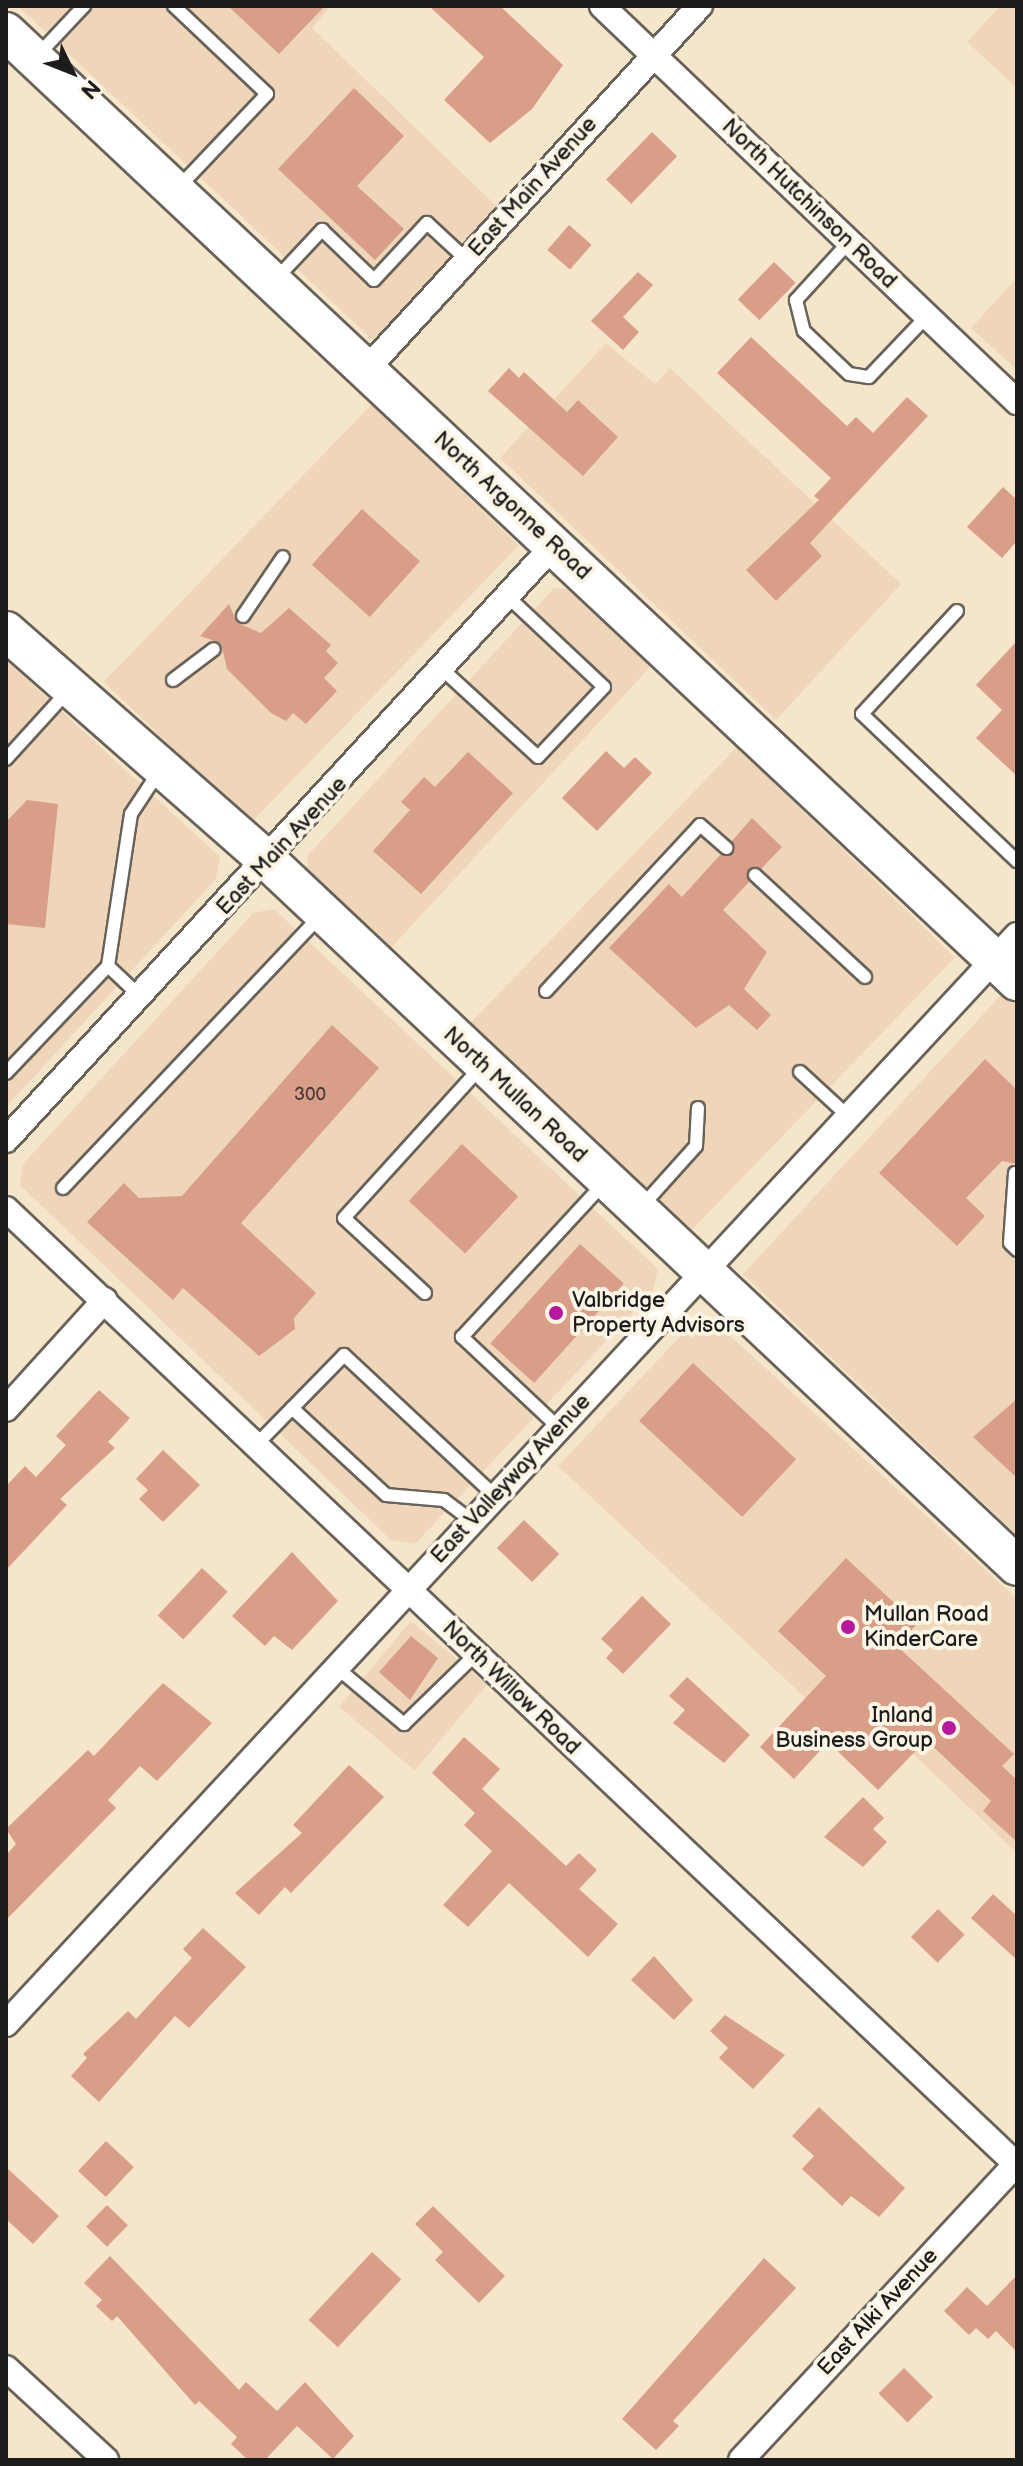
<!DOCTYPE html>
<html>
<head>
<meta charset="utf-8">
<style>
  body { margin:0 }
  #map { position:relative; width:1023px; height:2466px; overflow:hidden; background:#f5e5ca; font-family:"Balsamiq Sans",sans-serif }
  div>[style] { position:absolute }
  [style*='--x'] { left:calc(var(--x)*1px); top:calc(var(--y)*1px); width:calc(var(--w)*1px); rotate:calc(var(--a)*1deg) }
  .built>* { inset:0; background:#efd6bb; transform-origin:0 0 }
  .building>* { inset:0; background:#d99e88; transform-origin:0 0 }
  .roads { filter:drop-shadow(2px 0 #686259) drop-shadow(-2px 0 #686259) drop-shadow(0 2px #686259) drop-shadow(0 -2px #686259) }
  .service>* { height:12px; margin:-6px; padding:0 6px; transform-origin:6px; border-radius:6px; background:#fff }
  .minor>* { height:24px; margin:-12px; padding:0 12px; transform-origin:12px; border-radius:12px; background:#fff }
  .primary>* { height:38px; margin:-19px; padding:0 19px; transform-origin:19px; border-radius:19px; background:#fff }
  .dots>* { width:22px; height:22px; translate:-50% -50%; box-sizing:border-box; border:4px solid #fcf5e5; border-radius:50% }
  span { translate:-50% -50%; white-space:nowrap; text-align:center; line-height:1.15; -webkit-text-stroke:8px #fcf5e5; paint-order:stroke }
  .number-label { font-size:18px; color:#4b3c37 }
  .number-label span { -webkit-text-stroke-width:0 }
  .street-label { font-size:22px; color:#1c1c1c }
  .poi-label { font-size:22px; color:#1c1c1c }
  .left { translate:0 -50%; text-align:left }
  .right { translate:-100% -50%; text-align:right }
  .frame { position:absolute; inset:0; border:8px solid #1c1c1c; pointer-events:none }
  .north { position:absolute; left:32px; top:32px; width:80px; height:80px; -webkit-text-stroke:6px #fcf5e5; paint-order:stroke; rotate:133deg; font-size:22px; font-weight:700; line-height:32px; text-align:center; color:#1c1c1c }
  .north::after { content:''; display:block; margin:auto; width:28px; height:36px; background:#1c1c1c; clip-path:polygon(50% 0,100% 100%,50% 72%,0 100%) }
</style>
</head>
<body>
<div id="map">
  <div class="built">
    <i style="clip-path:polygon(18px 6px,331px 6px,312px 28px,518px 227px,395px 361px)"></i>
    <i style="clip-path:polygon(1000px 6px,1017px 6px,1017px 88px,967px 42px)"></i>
    <i style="clip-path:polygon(1017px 278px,1017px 370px,971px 328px)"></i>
    <i style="clip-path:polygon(606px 343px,655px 384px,670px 368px,901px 584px,776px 720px,500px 458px)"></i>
    <i style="left:372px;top:404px;width:204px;height:386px;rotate:44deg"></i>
    <i style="clip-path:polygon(554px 588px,569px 589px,651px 666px,390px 949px,307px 871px,308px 855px)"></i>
    <i style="clip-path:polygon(6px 660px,220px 857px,216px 879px,6px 1107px)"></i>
    <i style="left:737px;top:747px;width:303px;height:385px;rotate:44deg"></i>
    <i style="clip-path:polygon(274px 909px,658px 1269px,653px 1291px,415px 1544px,391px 1540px,20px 1185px,23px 1164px,253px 913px)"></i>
    <i style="clip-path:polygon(1001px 995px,1017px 1005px,1017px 1535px,743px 1274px)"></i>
    <i style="clip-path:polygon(713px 1320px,1017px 1599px,1017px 1853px,868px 1711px,845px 1735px,558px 1466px,691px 1325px)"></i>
    <i style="left:411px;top:1621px;width:99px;height:112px;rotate:40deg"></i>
  </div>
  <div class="building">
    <i style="clip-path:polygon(228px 6px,325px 6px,279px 54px)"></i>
    <i style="clip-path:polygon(429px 6px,500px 6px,563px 65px,532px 109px,490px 143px,444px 100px,484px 57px)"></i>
    <i style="clip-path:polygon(354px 88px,404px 136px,357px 186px,404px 229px,375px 260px,278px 169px)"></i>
    <i style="left:652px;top:132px;width:35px;height:66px;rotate:44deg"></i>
    <i style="left:569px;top:225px;width:30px;height:33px;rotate:41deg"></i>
    <i style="left:774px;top:262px;width:30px;height:52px;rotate:44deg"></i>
    <i style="clip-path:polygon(638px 272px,653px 285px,623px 317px,639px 332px,623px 350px,591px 321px)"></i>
    <i style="clip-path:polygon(751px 337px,847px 426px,856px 417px,873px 433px,907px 397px,928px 416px,810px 543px,822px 556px,776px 601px,746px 570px,819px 500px,814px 496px,831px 478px,717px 373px)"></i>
    <i style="clip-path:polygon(509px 368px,519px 378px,524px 372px,567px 412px,578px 400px,618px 437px,583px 476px,488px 391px)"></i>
    <i style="clip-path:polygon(1003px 487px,1017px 500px,1017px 541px,1002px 558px,967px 527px)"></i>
    <i style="left:362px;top:509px;width:78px;height:75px;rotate:42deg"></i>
    <i style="clip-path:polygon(229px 604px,237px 623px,261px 633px,289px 608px,331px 645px,326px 651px,338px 663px,324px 678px,337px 691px,306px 724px,293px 713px,286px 721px,271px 713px,227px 669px,221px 643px,200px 636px)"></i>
    <i style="clip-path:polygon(1017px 641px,1017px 776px,976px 738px,1002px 710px,976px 685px)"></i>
    <i style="clip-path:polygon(606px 751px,624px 768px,635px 757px,652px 773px,597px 831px,562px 798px)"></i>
    <i style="clip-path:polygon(468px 752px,513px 793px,421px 894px,373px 851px,410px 810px,401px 802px,424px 777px,435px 787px)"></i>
    <i style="clip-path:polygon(27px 800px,58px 804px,45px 928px,6px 924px,6px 822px)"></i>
    <i style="clip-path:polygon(752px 818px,782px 847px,761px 869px,749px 868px,749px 882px,723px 910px,767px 952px,744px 989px,771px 1015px,757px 1030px,729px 1005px,696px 1028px,609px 948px,669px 884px,682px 897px,720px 855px,732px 854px,732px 841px)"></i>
    <i style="clip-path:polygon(332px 1025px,379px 1068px,241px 1223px,316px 1293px,294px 1318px,295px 1329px,259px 1356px,183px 1288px,173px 1300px,87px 1222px,124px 1183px,139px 1198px,182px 1196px)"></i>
    <i style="clip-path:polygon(985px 1059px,1017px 1090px,1017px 1164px,1002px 1161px,966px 1198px,985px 1216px,957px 1246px,879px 1173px)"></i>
    <i style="left:462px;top:1144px;width:77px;height:78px;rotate:43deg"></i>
    <i style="left:580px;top:1244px;width:59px;height:134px;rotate:42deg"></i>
    <i style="left:693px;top:1363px;width:141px;height:79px;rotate:43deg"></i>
    <i style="clip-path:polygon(99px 1390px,130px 1418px,108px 1442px,115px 1448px,60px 1499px,67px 1505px,6px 1570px,6px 1486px,25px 1466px,36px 1477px,66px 1445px,56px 1436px)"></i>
    <i style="clip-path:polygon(1017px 1399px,1017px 1478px,973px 1437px)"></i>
    <i style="clip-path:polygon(163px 1450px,200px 1485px,163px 1522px,139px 1499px,148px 1490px,136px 1479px)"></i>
    <i style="left:524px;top:1520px;width:49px;height:39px;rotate:44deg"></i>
    <i style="clip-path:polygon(292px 1552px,338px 1601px,292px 1650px,274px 1636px,265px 1646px,232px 1616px)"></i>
    <i style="clip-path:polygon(846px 1558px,917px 1624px,897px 1646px,1014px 1754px,1002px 1766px,1017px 1780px,1017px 1842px,983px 1811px,991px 1801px,926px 1740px,878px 1790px,828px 1742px,794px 1779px,760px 1747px,826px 1676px,778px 1631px)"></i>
    <i style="left:202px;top:1568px;width:35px;height:65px;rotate:43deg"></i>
    <i style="clip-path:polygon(642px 1596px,671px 1624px,623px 1674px,606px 1658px,613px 1650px,601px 1639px)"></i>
    <i style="clip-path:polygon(411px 1636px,438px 1658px,410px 1700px,379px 1672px)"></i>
    <i style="clip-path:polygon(687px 1677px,750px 1735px,724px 1763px,673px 1723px,685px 1710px,669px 1696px)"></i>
    <i style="clip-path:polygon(163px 1683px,212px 1723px,157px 1781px,140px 1766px,108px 1800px,116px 1808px,6px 1920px,6px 1855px,16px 1844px,6px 1829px,88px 1750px,94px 1756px)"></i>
    <i style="clip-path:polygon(464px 1737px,500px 1769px,482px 1789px,566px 1866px,579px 1853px,597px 1870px,579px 1889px,618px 1924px,588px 1957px,509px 1883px,468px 1927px,443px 1905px,492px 1851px,464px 1825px,475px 1813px,432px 1773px)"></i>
    <i style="clip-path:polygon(349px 1765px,384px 1797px,291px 1893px,285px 1887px,259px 1915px,235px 1893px,302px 1833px,293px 1825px)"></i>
    <i style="clip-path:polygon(863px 1797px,884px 1818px,873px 1829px,887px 1842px,863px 1867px,824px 1837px)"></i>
    <i style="clip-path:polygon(993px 1894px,1017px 1916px,1017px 1960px,971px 1918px)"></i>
    <i style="left:938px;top:1909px;width:37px;height:39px;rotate:44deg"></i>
    <i style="clip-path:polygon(203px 1928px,246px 1967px,189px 2028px,175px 2016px,99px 2102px,71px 2076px,87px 2058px,83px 2054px,128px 2011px,136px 2019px,192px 1958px,183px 1949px)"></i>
    <i style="clip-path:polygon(654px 1956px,693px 2000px,674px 2020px,631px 1980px)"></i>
    <i style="clip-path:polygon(725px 2015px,785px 2055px,753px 2089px,719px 2058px,728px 2048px,710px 2031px)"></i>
    <i style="clip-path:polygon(819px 2107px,905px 2188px,879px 2217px,851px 2196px,842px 2206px,802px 2169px,814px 2156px,792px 2136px)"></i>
    <i style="left:106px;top:2141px;width:38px;height:41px;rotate:43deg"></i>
    <i style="clip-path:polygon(6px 2167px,59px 2216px,33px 2244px,6px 2219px)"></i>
    <i style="left:107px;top:2205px;width:29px;height:30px;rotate:44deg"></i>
    <i style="clip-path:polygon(433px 2206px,505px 2276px,479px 2303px,435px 2260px,443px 2252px,415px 2224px)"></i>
    <i style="left:372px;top:2252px;width:40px;height:93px;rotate:43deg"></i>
    <i style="clip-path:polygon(110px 2256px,239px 2390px,246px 2382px,277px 2411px,305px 2382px,354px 2436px,333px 2459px,297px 2426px,265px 2460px,248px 2460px,231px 2444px,237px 2437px,199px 2401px,195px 2405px,117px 2316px,112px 2321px,96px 2306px,102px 2300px,84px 2283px)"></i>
    <i style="clip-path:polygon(764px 2258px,796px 2288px,673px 2421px,679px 2426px,656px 2450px,622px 2419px)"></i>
    <i style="clip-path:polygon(1017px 2275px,1017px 2352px,996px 2331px,988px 2339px,976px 2328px,969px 2335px,944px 2311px,967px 2287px,987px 2306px)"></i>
    <i style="left:904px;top:2368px;width:41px;height:36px;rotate:45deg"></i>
  </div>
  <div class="roads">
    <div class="service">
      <i style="--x:174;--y:6;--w:128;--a:43.4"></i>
      <i style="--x:267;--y:94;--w:129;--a:133.4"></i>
      <i style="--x:37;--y:56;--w:69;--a:-46.8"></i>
      <i style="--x:849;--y:242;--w:79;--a:132.4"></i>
      <i style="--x:796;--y:300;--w:32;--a:76"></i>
      <i style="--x:804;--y:331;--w:62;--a:43.7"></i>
      <i style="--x:849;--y:374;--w:20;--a:9"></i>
      <i style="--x:869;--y:377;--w:84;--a:-46.4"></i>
      <i style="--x:275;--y:280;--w:69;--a:-46.8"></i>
      <i style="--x:322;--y:230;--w:72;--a:43.9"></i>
      <i style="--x:374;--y:280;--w:78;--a:-47.1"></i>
      <i style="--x:427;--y:223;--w:54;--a:42.8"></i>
      <i style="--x:957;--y:611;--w:140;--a:132.7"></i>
      <i style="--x:862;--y:714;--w:214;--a:43.5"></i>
      <i style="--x:243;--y:616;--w:71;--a:-55.9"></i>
      <i style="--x:442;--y:669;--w:130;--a:42.5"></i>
      <i style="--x:538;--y:757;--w:96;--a:-46.7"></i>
      <i style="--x:604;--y:687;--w:132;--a:-136.8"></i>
      <i style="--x:173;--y:680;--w:51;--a:-37.1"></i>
      <i style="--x:6;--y:759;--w:91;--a:-47.7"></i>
      <i style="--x:755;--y:875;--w:150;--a:42.8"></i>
      <i style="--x:108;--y:966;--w:45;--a:43.2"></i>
      <i style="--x:546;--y:991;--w:226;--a:-47.1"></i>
      <i style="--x:700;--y:825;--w:35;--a:41"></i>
      <i style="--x:800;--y:1072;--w:67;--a:42.6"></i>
      <i style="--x:6;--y:1073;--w:148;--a:-46.4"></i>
      <i style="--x:108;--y:966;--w:154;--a:-81.4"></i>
      <i style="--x:131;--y:814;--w:53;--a:-56.6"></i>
      <i style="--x:1015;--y:1173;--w:70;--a:94.1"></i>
      <i style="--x:1010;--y:1243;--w:10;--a:45"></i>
      <i style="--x:63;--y:1188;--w:374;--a:-46.6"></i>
      <i style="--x:643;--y:1205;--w:79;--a:-48.1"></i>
      <i style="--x:696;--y:1146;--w:38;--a:-87"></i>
      <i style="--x:425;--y:1293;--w:110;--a:-137.2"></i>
      <i style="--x:344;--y:1218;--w:204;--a:-47.8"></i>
      <i style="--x:292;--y:1408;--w:128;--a:42.8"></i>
      <i style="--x:386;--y:1495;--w:58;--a:4.9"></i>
      <i style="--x:444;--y:1500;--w:35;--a:37"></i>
      <i style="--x:558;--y:1427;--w:132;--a:-136.8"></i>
      <i style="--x:462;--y:1337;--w:209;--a:-47.3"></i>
      <i style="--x:256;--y:1445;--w:126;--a:-45.6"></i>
      <i style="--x:344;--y:1355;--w:207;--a:43"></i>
      <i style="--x:336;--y:1667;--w:89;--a:40"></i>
      <i style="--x:404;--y:1724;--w:99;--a:-44.2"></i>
    </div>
    <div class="minor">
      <i style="--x:602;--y:6;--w:574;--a:43.66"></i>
      <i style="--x:367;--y:369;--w:493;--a:-47.5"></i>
      <i style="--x:6;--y:1140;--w:807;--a:-47.36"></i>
      <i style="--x:6;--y:1209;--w:1391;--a:43.4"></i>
      <i style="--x:6;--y:1409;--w:147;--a:-47.8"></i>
      <i style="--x:6;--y:2024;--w:1486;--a:-47.13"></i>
      <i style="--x:6;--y:2368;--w:136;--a:42.6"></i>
      <i style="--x:741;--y:2460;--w:404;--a:-47.1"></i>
    </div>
    <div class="primary">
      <i style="--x:6;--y:32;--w:1387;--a:43.19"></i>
      <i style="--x:6;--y:631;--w:350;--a:41.3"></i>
      <i style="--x:269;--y:862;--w:1027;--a:43.26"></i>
    </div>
  </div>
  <div class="dots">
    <i style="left:556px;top:1313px;background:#b5179e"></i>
    <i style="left:848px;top:1627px;background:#b5179e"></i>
    <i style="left:949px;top:1728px;background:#b5179e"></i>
  </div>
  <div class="number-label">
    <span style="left:310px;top:1095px">300</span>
  </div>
  <div class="street-label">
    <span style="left:533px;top:187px;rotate:-48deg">East Main Avenue</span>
    <span style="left:809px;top:204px;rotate:44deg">North Hutchinson Road</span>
    <span style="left:512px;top:506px;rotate:43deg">North Argonne Road</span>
    <span style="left:282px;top:846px;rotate:-47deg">East Main Avenue</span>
    <span style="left:515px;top:1095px;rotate:43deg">North Mullan Road</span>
    <span style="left:511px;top:1479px;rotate:-47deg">East Valleyway Avenue</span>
    <span style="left:511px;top:1688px;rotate:44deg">North Willow Road</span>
    <span style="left:878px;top:2312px;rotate:-47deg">East Alki Avenue</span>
  </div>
  <div class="poi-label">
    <span class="left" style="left:572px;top:1313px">Valbridge<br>Property Advisors</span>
    <span class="left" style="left:864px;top:1627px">Mullan Road<br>KinderCare</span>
    <span class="right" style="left:933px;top:1728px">Inland<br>Business Group</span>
  </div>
  <div class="frame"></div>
  <div class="north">N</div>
</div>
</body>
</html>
